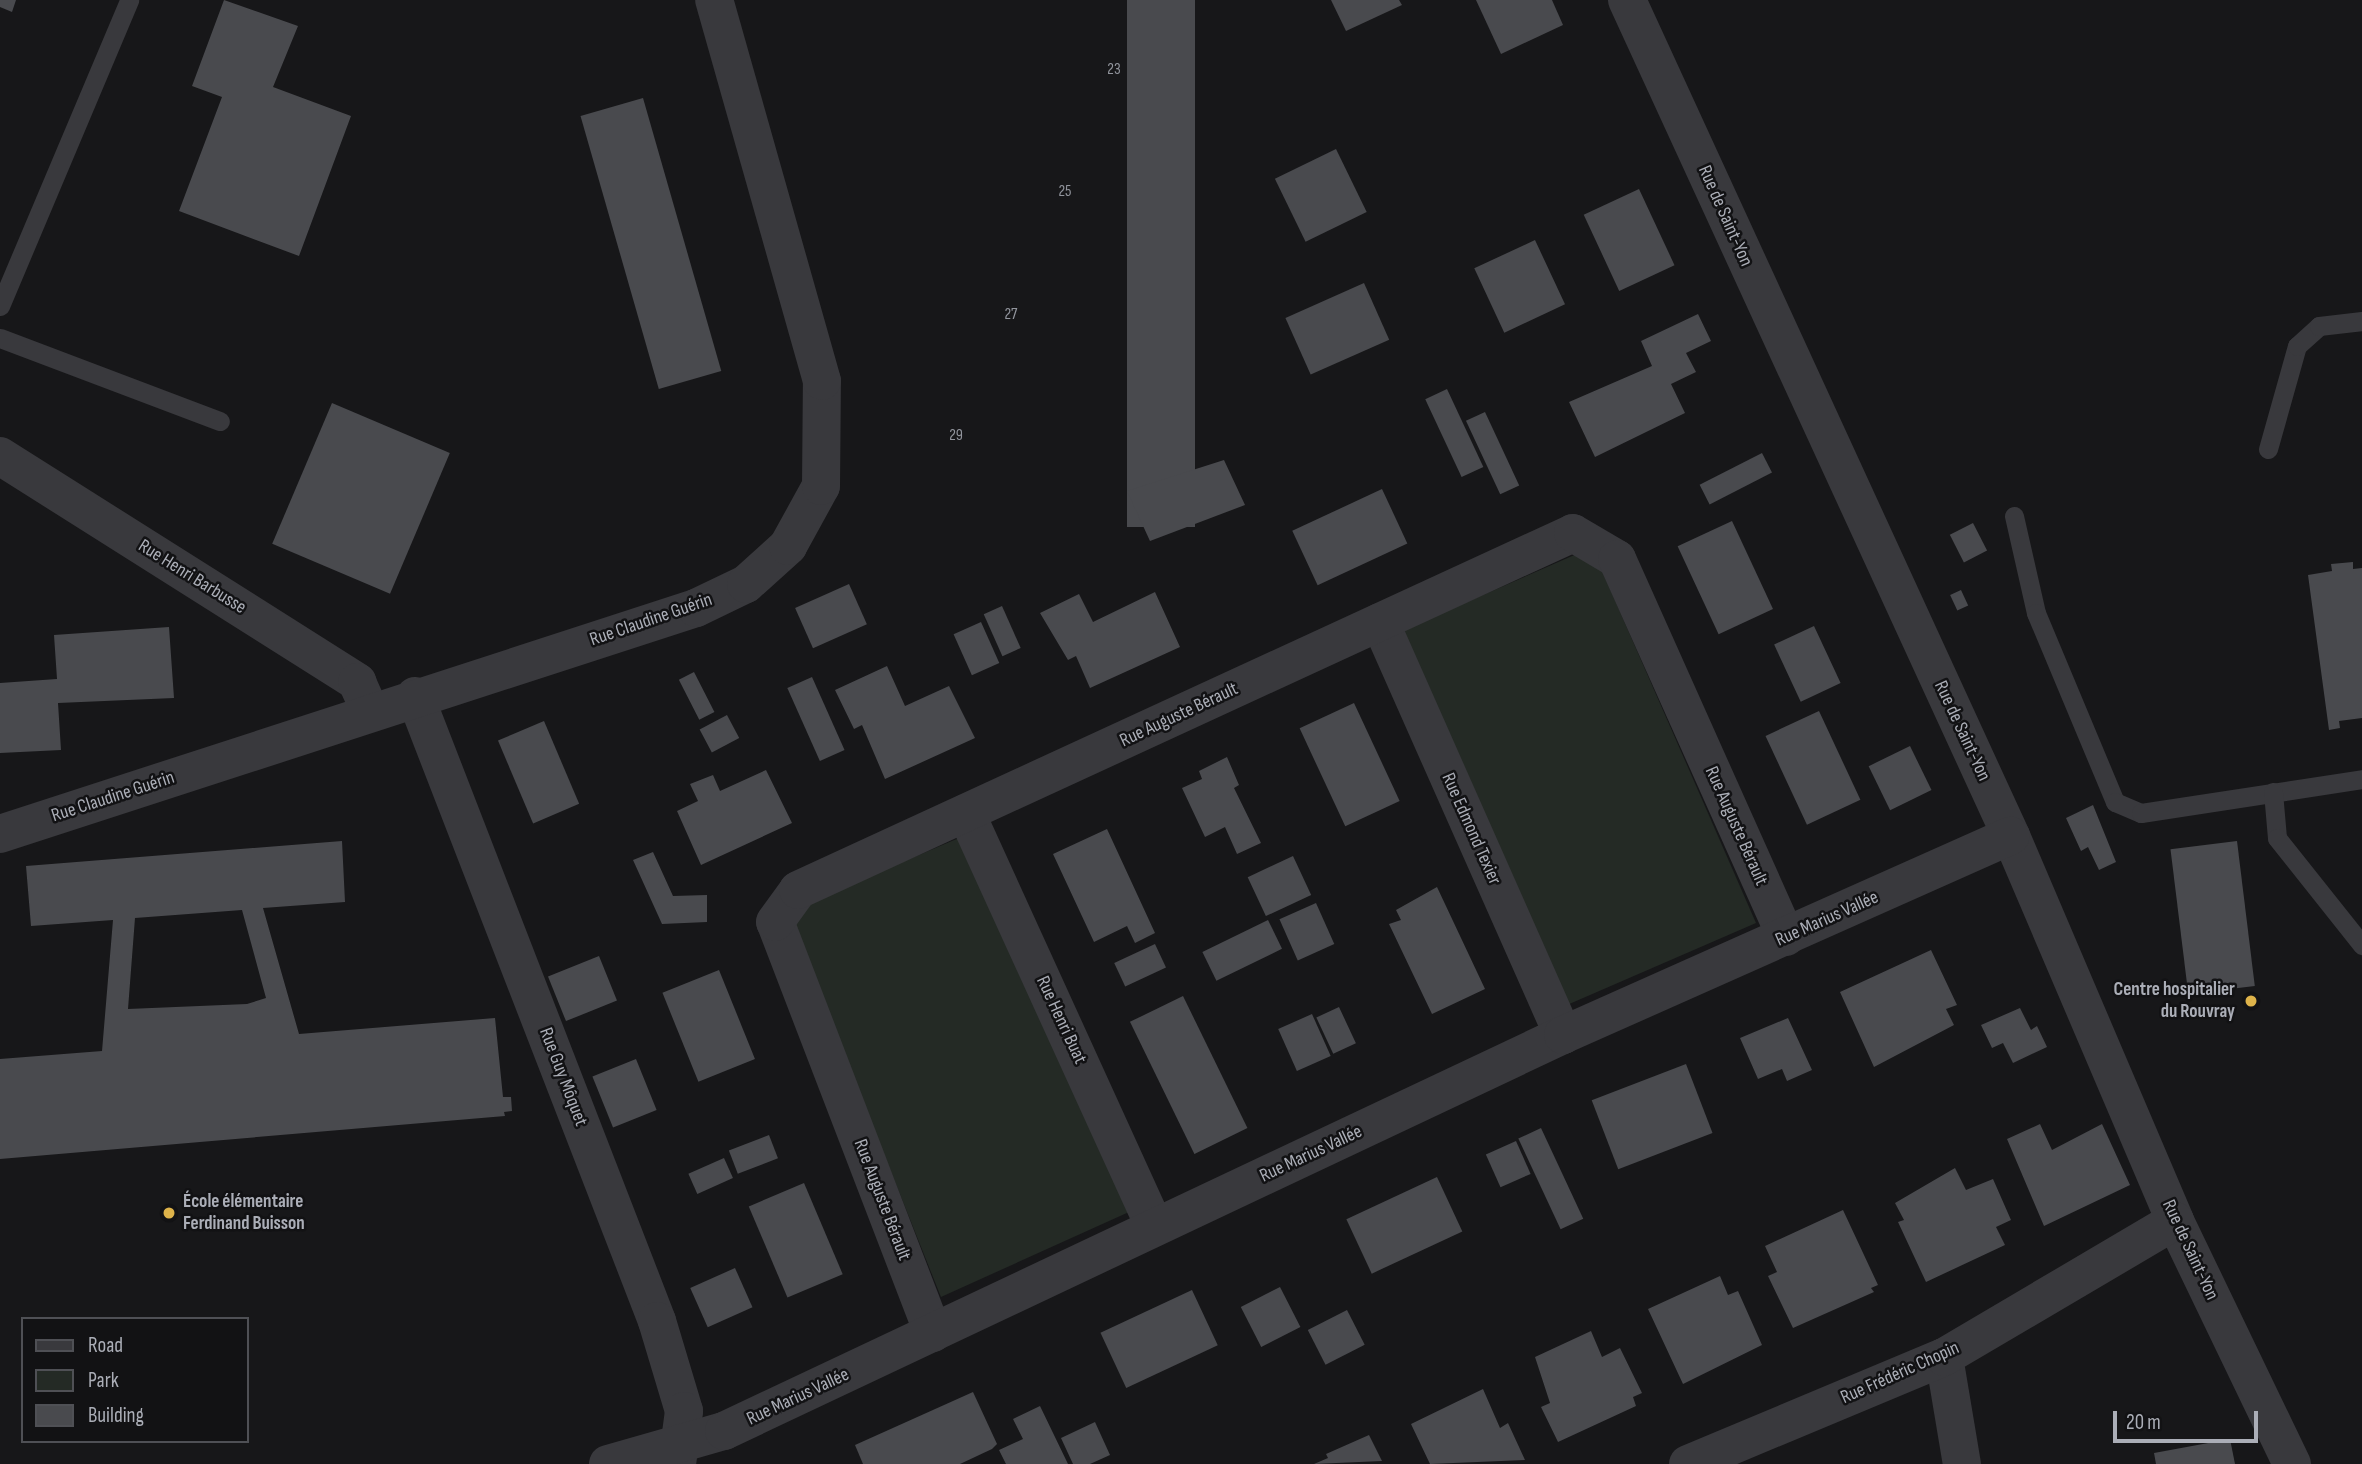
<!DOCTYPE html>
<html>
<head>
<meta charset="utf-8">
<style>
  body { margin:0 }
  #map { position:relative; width:2362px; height:1464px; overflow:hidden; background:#171719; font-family:"Sofia Sans Condensed",sans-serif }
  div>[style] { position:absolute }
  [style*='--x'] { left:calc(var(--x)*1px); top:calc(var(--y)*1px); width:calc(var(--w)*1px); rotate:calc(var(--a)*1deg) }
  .green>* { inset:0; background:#242a25 }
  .building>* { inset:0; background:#494a4e; transform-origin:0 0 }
  .lane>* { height:19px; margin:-9.5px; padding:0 9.5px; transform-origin:9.5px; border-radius:9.5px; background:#39393d }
  .street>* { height:38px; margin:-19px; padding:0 19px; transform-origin:19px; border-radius:19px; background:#39393d }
  .dots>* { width:19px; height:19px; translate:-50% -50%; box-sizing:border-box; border:4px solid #121214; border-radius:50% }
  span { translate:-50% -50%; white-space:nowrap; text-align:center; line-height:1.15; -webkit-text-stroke:5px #121214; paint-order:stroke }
  .number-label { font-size:16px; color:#92959d }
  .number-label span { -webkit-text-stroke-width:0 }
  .street-label { font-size:19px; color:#abaeb7 }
  .poi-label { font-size:19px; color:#abaeb7; font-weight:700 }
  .right { translate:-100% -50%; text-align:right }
  .left { translate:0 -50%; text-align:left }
  .legend { position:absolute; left:21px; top:1317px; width:228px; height:126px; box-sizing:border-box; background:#121214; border:2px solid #4f5055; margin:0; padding:9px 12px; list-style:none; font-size:21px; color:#abaeb7 }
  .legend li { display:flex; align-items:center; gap:14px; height:35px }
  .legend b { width:35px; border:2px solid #4f5055 }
  .scale { position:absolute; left:2113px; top:1411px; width:145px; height:32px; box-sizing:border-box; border:4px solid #abaeb7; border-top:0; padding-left:9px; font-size:21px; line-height:24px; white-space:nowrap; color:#abaeb7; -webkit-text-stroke:5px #121214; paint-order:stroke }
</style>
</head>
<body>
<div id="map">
  <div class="green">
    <i style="clip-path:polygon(1579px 553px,1596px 557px,1756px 923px,1567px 1005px,1403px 630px)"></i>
    <i style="clip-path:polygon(959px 838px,1129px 1212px,941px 1297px,793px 926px,803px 904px)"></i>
  </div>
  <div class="building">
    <i style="clip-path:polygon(0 0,16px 0,12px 12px,0 7px)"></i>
    <i style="clip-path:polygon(224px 0,298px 26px,273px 87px,351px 116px,299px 256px,179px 211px,222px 97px,192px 86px)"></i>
    <i style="left:1127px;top:0;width:68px;height:527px"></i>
    <i style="clip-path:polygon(1331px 0,1399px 0,1402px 5px,1346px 31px)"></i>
    <i style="clip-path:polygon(1476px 0,1552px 0,1563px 25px,1501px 54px)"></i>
    <i style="left:643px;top:98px;width:284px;height:65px;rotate:74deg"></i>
    <i style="left:1336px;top:149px;width:70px;height:68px;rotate:64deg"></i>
    <i style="left:1639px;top:189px;width:84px;height:61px;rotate:65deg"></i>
    <i style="left:1535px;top:240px;width:71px;height:67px;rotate:65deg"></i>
    <i style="left:1364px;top:283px;width:62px;height:86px;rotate:66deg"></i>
    <i style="clip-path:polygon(1698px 314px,1711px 341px,1686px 353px,1696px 372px,1671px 384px,1685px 413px,1595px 457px,1569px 402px,1652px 366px,1641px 341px)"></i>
    <i style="left:1447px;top:389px;width:86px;height:24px;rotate:65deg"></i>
    <i style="left:332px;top:403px;width:128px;height:153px;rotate:23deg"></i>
    <i style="left:1485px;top:412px;width:81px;height:21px;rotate:65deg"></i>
    <i style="left:1762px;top:453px;width:22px;height:70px;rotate:63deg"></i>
    <i style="clip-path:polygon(1224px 460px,1245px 505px,1150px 541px,1127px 491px)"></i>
    <i style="left:1382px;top:489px;width:60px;height:99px;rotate:65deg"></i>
    <i style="left:1732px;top:521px;width:97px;height:60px;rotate:65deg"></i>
    <i style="left:1973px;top:523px;width:31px;height:26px;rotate:63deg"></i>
    <i style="clip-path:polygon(2353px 562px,2353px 569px,2362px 568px,2362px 718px,2339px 721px,2340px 728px,2329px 730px,2308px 575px,2332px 571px,2331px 564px)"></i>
    <i style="left:849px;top:584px;width:44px;height:59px;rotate:66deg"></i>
    <i style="left:1961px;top:590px;width:17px;height:12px;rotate:65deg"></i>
    <i style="clip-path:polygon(1155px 592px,1180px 647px,1090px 688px,1076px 656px,1068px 660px,1040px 613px,1079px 594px,1093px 622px)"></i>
    <i style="left:1002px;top:606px;width:46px;height:20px;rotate:66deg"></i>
    <i style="left:981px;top:622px;width:45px;height:30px;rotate:66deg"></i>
    <i style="left:1814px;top:626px;width:63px;height:44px;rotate:65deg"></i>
    <i style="clip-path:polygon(169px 627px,174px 698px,58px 703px,61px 750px,0 753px,0 683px,57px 679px,54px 635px)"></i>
    <i style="clip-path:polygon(887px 666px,905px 706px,949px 686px,975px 738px,885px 779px,862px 725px,854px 729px,835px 690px)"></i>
    <i style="left:694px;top:672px;width:45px;height:17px;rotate:63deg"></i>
    <i style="left:812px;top:677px;width:80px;height:27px;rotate:66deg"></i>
    <i style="left:1354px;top:703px;width:108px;height:60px;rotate:65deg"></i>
    <i style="left:1819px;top:711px;width:98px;height:59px;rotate:65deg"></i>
    <i style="left:727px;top:715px;width:26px;height:31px;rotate:62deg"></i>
    <i style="left:544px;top:721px;width:90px;height:50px;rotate:67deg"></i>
    <i style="left:1910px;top:746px;width:49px;height:46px;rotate:64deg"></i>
    <i style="clip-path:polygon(1227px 757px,1239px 785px,1234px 788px,1261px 843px,1237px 854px,1225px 827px,1205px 837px,1182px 788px,1202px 779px,1199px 771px)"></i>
    <i style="clip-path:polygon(766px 770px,792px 823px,701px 865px,677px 811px,698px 801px,690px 784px,713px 775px,720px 791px)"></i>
    <i style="clip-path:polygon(2093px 805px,2116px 862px,2099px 870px,2088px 847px,2081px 851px,2066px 818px)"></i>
    <i style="clip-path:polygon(1107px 829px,1155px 933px,1135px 943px,1127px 926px,1094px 942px,1053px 854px)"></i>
    <i style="clip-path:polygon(evenodd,342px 841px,345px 902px,263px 908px,299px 1034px,495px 1018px,503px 1097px,511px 1097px,512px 1111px,504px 1112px,505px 1116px,0 1159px,0 1059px,102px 1051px,113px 920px,31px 926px,26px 866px,342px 841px,242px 910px,266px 998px,247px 1004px,128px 1009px,135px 918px,242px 910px)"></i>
    <i style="left:2237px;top:841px;width:146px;height:67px;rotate:83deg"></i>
    <i style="clip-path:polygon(653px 852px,673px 896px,707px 895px,707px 922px,662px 924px,633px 860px)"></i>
    <i style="left:1293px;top:856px;width:43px;height:50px;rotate:65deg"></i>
    <i style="clip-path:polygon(1437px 887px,1485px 989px,1432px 1014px,1389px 924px,1401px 920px,1396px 910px)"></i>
    <i style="left:1316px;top:903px;width:45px;height:40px;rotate:66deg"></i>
    <i style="left:1268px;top:920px;width:32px;height:73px;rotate:64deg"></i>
    <i style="left:1155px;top:944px;width:26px;height:45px;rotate:65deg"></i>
    <i style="clip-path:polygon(1931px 950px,1957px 1005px,1946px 1009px,1954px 1025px,1874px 1067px,1840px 992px)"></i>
    <i style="left:599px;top:956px;width:48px;height:55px;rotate:68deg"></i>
    <i style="left:719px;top:970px;width:96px;height:61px;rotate:68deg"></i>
    <i style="left:1183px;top:996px;width:147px;height:59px;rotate:64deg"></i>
    <i style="left:1339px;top:1007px;width:40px;height:25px;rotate:65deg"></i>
    <i style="clip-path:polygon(2020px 1008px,2031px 1030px,2037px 1026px,2047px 1047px,2013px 1063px,2003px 1043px,1992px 1048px,1981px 1025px)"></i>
    <i style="left:1312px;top:1014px;width:46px;height:37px;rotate:66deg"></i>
    <i style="clip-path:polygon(1788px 1018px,1812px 1070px,1787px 1081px,1782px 1069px,1758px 1079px,1740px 1038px)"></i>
    <i style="left:636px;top:1059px;width:55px;height:47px;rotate:68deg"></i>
    <i style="left:1686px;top:1064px;width:74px;height:101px;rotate:69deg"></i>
    <i style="clip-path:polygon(2040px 1124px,2052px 1150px,2102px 1124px,2130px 1185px,2044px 1226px,2007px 1139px)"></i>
    <i style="left:1541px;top:1128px;width:100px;height:25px;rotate:65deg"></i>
    <i style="left:769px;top:1135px;width:25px;height:43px;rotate:69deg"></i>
    <i style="left:1516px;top:1141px;width:36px;height:33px;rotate:66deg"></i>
    <i style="left:724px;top:1158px;width:22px;height:39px;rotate:66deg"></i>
    <i style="clip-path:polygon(1955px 1168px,1966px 1190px,1993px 1179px,2011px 1220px,1996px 1227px,2005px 1245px,1926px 1282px,1898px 1222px,1904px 1220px,1895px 1203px)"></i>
    <i style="left:1437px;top:1177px;width:60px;height:100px;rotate:65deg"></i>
    <i style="left:804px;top:1183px;width:99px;height:60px;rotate:67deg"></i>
    <i style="clip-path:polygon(1843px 1210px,1878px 1285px,1871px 1288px,1874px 1292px,1793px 1328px,1768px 1276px,1777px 1272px,1765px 1246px)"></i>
    <i style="left:735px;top:1268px;width:43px;height:49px;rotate:66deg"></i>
    <i style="clip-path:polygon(1720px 1276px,1728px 1295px,1738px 1291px,1762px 1345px,1683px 1384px,1648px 1309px)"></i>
    <i style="left:1280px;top:1287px;width:45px;height:44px;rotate:63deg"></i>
    <i style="left:1192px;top:1290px;width:61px;height:101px;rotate:65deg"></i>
    <i style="left:1347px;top:1310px;width:39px;height:44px;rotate:63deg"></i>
    <i style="clip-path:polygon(1591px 1331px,1602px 1357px,1620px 1348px,1642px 1393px,1633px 1397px,1636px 1406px,1558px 1442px,1541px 1407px,1550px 1403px,1535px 1357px)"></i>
    <i style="clip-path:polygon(1483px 1389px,1500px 1428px,1508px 1423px,1525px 1460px,1430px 1464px,1411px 1424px)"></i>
    <i style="clip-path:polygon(973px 1392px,997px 1444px,992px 1449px,960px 1464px,863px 1464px,855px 1445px)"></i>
    <i style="clip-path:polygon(1040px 1406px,1068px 1464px,1006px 1464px,999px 1450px,1023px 1439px,1013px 1419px)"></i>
    <i style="clip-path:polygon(1095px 1422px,1110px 1455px,1090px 1464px,1073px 1464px,1061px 1438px)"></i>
    <i style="clip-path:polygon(1369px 1435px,1382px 1461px,1314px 1464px,1328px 1458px,1326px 1454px)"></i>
    <i style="clip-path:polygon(2230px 1439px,2235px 1464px,2156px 1464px,2154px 1453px)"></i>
  </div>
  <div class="lane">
    <i style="--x:0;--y:306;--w:332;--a:-67.1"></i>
    <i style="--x:0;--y:338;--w:235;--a:20.7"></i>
    <i style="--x:2268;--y:449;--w:107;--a:-74.3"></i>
    <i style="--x:2297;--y:346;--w:30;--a:-42"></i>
    <i style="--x:2319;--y:326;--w:43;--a:-6.6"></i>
    <i style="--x:2014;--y:516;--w:99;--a:77.2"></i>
    <i style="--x:2036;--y:613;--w:205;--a:67.3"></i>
    <i style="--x:2115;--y:802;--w:28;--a:23"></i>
    <i style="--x:2141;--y:813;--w:224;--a:-8.7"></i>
    <i style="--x:2273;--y:792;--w:46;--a:85"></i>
    <i style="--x:2277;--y:838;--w:137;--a:51.5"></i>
  </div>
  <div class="street">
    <i style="--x:1627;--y:0;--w:920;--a:65.33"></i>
    <i style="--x:2011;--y:836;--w:418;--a:66.9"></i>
    <i style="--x:2175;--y:1221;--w:270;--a:64.3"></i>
    <i style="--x:0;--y:456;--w:423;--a:32.3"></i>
    <i style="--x:357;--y:682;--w:32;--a:66"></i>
    <i style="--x:1380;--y:622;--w:452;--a:66.1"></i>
    <i style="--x:415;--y:696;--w:670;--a:68.83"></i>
    <i style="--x:657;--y:1321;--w:94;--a:73.3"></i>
    <i style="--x:684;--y:1411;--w:53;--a:97.5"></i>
    <i style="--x:966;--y:813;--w:455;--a:65.5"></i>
    <i style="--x:0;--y:834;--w:732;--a:-17.99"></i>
    <i style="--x:696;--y:608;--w:55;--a:-25.6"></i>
    <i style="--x:746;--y:584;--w:57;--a:-42.1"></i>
    <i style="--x:788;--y:546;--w:68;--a:-61.2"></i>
    <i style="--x:821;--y:486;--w:105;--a:-89.5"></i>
    <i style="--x:822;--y:381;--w:396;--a:-105.8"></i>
    <i style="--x:933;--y:1333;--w:440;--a:-111"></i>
    <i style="--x:775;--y:922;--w:39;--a:-54"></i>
    <i style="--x:798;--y:890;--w:853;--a:-24.73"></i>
    <i style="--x:1573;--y:533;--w:51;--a:30.6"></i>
    <i style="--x:1617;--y:559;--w:414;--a:65.9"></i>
    <i style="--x:1944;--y:1357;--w:109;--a:80.5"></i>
    <i style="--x:608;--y:1464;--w:121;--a:-15.9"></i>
    <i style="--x:724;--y:1431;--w:928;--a:-25.27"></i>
    <i style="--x:1563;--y:1035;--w:490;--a:-24"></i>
    <i style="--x:1688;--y:1464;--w:277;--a:-22.7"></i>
    <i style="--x:1944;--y:1357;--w:268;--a:-30.5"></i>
  </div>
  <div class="dots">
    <i style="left:2251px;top:1001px;background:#deb34a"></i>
    <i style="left:169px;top:1213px;background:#deb34a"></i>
  </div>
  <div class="number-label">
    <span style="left:1114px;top:70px">23</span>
    <span style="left:1065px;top:192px">25</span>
    <span style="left:1011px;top:315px">27</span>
    <span style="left:956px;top:436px">29</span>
  </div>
  <div class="street-label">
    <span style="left:1725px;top:216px;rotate:66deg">Rue de Saint-Yon</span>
    <span style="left:192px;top:577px;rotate:32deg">Rue Henri Barbusse</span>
    <span style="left:651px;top:620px;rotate:-19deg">Rue Claudine Guérin</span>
    <span style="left:1179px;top:715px;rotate:-25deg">Rue Auguste Bérault</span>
    <span style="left:1962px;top:731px;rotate:65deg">Rue de Saint-Yon</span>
    <span style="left:113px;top:797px;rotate:-18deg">Rue Claudine Guérin</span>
    <span style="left:1736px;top:826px;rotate:66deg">Rue Auguste Bérault</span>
    <span style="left:1471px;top:829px;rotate:66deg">Rue Edmond Texier</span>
    <span style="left:1827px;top:919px;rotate:-24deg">Rue Marius Vallée</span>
    <span style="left:1061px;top:1020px;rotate:65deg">Rue Henri Buat</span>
    <span style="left:563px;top:1077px;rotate:69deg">Rue Guy Môquet</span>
    <span style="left:1311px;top:1154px;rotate:-25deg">Rue Marius Vallée</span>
    <span style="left:882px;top:1200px;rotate:69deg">Rue Auguste Bérault</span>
    <span style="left:2190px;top:1250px;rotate:65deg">Rue de Saint-Yon</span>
    <span style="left:1900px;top:1373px;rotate:-24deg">Rue Frédéric Chopin</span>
    <span style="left:798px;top:1397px;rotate:-25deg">Rue Marius Vallée</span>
  </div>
  <div class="poi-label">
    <span class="right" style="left:2235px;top:1001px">Centre hospitalier<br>du Rouvray</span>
    <span class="left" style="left:183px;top:1213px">École élémentaire<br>Ferdinand Buisson</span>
  </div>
  <ul class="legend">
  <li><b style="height:9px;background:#39393d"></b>Road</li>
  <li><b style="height:19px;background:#242a25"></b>Park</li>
  <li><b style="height:19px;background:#494a4e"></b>Building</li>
  </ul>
  <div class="scale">20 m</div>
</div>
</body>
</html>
